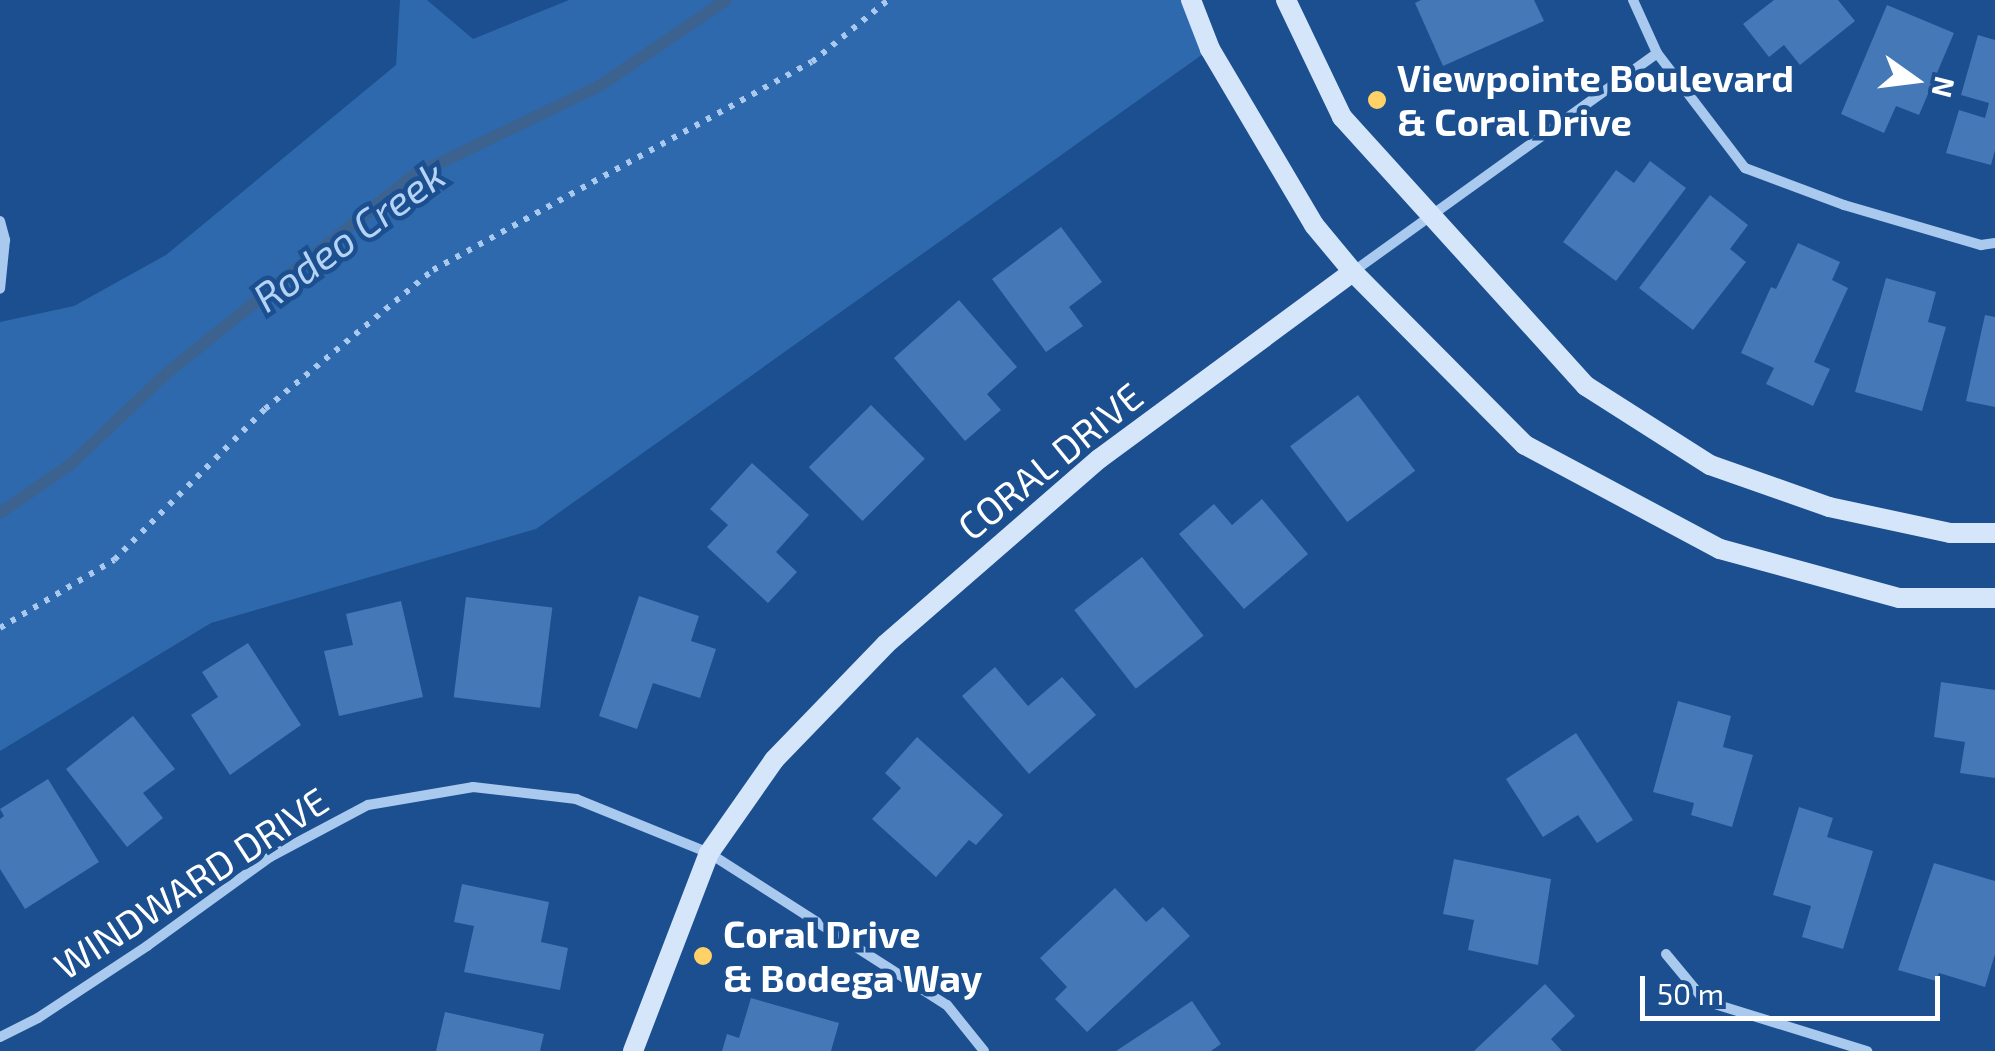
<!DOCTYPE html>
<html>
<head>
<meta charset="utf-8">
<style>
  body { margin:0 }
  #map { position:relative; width:1995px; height:1051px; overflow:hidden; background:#1b4f8f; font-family:"Exo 2",sans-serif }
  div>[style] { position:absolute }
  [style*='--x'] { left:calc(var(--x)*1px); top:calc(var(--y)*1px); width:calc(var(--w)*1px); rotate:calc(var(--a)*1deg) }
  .green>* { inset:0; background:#2e69ad }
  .stream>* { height:12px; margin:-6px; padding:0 6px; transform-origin:6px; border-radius:6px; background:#3c6290 }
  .building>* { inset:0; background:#4478b7; transform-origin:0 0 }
  .path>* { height:6px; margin-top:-3px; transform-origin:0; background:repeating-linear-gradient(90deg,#a9c9ee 0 5px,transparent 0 13px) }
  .street>* { height:10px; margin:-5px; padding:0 5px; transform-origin:5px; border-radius:5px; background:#a9c9ee }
  .secondary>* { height:20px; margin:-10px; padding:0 10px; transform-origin:10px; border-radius:10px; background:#d6e6fa }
  .dots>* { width:28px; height:28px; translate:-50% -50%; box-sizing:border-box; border:5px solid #1b4f8f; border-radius:50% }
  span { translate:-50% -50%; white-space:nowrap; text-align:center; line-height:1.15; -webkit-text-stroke:9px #1b4f8f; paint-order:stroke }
  .poi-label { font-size:38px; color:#fff; font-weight:700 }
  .left { translate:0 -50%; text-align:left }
  .street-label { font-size:38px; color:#fff }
  .water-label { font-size:40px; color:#b5d3f5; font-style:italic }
  .north { position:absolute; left:1865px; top:30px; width:100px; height:100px; -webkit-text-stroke:8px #1b4f8f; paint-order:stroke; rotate:104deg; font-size:28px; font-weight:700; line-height:40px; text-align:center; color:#fff }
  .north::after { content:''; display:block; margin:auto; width:35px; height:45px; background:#fff; clip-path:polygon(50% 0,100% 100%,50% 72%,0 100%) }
  .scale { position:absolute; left:1640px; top:976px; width:300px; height:45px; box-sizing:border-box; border:5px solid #fff; border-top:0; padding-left:12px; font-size:30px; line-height:35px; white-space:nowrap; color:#fff; -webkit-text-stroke:8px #1b4f8f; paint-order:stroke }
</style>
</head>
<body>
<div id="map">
  <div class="green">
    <i style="clip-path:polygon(400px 0,427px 0,473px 39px,569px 0,1191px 0,1210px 49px,536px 529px,211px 623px,0 751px,0 322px,74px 306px,166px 255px,396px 65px)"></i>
  </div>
  <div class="stream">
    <i style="--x:0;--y:513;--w:86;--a:-34.6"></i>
    <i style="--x:71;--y:464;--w:134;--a:-43.5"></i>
    <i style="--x:168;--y:372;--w:312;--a:-38.7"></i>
    <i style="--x:411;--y:177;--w:211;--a:-25.8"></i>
    <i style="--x:601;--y:85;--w:151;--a:-34.2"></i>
  </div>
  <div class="building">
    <i style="clip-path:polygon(1421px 0,1534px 0,1544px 21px,1443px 66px,1415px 3px)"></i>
    <i style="clip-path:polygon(1774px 0,1838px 0,1855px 21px,1800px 65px,1784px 45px,1769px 57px,1743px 24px)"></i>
    <i style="clip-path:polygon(1887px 5px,1954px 33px,1919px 115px,1896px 106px,1884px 133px,1841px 114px)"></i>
    <i style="clip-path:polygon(1978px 35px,1995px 40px,1995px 150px,1991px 165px,1946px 153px,1959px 110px,1985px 118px,1989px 103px,1961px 95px)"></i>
    <i style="clip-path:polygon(1650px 161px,1686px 188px,1616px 281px,1563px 242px,1616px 170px,1634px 183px)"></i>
    <i style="clip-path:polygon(1710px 195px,1748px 225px,1730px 249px,1746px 262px,1693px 330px,1639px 288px)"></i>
    <i style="clip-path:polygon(1061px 227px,1102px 282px,1069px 307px,1083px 326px,1046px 352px,992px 279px)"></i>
    <i style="clip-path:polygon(1798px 243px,1840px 262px,1832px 280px,1848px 288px,1814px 362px,1830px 369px,1813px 406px,1766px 384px,1774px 368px,1741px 353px,1771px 287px,1776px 289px)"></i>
    <i style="clip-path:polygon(1886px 278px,1936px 292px,1928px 322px,1946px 327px,1922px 411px,1855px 392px)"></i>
    <i style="clip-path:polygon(959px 300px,1017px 367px,987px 394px,1001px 410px,965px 441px,894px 358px)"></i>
    <i style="clip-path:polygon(1985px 315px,1995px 317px,1995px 407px,1966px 401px)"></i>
    <i style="left:1358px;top:395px;width:95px;height:85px;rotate:53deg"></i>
    <i style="left:871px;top:405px;width:76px;height:88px;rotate:45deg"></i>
    <i style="clip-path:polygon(752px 463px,809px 515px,776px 552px,797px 572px,768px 603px,707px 547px,728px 525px,710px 509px)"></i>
    <i style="clip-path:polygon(1262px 499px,1308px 554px,1244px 609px,1179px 534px,1214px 504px,1232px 525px)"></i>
    <i style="left:1142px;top:557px;width:100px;height:86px;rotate:52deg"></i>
    <i style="clip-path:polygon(639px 596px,699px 616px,691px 641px,716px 649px,700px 698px,653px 683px,637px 729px,599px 716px)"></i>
    <i style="left:466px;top:597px;width:87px;height:101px;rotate:7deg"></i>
    <i style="clip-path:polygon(401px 601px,423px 697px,339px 716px,324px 651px,353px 645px,346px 614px)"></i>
    <i style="clip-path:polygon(248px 643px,301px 725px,230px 775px,191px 715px,218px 697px,202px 672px)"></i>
    <i style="clip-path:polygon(995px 667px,1028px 706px,1062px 677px,1096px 715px,1029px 774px,962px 696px)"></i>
    <i style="clip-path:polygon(1941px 682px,1995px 690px,1995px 778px,1960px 773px,1965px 742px,1934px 737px)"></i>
    <i style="clip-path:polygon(1678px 701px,1731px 716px,1723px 747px,1753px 755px,1732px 827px,1691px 815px,1694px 803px,1653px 792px)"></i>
    <i style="clip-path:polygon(133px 716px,175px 769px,143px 793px,163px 818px,127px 847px,66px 769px)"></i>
    <i style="clip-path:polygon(1576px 733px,1633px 820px,1597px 843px,1578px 815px,1543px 837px,1506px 779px)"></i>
    <i style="clip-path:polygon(917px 737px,1003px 815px,976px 845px,969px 840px,936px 877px,872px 819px,901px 788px,885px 773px)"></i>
    <i style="clip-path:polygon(48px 779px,99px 862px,25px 909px,0 869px,0 819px,4px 816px,0 809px)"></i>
    <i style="clip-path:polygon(1799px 807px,1833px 818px,1827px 837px,1873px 851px,1843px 949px,1802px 937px,1811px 906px,1773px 895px)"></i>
    <i style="clip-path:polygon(1454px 859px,1551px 879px,1538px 965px,1468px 950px,1474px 920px,1443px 914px)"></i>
    <i style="clip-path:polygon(1934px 863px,1995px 881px,1995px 954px,1985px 987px,1939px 973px,1936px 981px,1898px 970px)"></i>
    <i style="clip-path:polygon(462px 884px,549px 902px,541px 942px,568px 948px,560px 990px,464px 972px,474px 926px,454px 922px)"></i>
    <i style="clip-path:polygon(1115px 888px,1146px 922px,1163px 907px,1190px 936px,1087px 1032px,1055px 999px,1067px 987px,1040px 958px)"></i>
    <i style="clip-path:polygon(1545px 984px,1575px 1016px,1551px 1039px,1562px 1051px,1474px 1051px)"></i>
    <i style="clip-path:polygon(751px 998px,839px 1023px,831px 1051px,722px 1051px,727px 1034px,739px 1038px)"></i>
    <i style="clip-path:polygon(1192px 1001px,1221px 1044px,1211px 1051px,1116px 1051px)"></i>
    <i style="clip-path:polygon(445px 1012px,544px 1034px,540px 1051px,436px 1051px)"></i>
  </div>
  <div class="path">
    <i style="--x:0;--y:628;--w:133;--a:-30.8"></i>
    <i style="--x:114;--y:560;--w:214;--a:-45"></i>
    <i style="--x:265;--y:409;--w:218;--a:-39.6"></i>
    <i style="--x:433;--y:270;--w:432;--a:-28.8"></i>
    <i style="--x:812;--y:62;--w:98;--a:-39.2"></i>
  </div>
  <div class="street">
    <i style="--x:1633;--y:0;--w:58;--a:65.6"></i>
    <i style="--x:1657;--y:53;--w:145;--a:52.6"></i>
    <i style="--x:1745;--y:168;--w:106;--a:20.5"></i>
    <i style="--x:1844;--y:205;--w:143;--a:16.3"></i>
    <i style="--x:1981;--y:245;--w:14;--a:-8"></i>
    <i style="--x:0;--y:221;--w:20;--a:75"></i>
    <i style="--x:5;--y:240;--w:49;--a:95.8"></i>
    <i style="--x:1354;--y:271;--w:373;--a:-35.7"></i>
    <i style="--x:1666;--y:954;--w:61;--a:50.3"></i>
    <i style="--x:1705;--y:1001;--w:170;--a:17.2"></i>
    <i style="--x:0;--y:1037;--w:42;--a:-26.6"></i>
    <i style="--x:38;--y:1018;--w:131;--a:-33.4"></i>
    <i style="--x:147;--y:946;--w:152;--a:-35.9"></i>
    <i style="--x:270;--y:857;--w:111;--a:-28"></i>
    <i style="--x:368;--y:805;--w:107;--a:-9.7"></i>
    <i style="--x:473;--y:787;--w:104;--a:6.6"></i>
    <i style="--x:576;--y:799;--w:144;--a:22.1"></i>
    <i style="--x:709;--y:853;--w:282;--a:32.6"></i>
    <i style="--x:947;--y:1005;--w:59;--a:51.2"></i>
  </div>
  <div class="secondary">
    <i style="--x:1191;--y:0;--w:53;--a:68.8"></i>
    <i style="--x:1210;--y:49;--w:204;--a:59.4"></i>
    <i style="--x:1314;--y:225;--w:61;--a:50.3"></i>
    <i style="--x:1353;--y:272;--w:244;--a:45.2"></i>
    <i style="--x:1525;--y:445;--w:221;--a:28.1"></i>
    <i style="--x:1720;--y:549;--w:186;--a:15.3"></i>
    <i style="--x:1899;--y:598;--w:96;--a:0"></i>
    <i style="--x:1286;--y:0;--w:130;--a:64.4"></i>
    <i style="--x:1342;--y:117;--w:363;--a:47.8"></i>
    <i style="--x:1586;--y:386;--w:147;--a:32.5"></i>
    <i style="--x:1710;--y:465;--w:126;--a:19.4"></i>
    <i style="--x:1829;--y:507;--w:124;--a:12.1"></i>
    <i style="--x:1950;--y:533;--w:45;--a:0"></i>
    <i style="--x:633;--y:1051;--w:212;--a:-69"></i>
    <i style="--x:709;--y:853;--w:113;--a:-55"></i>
    <i style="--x:774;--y:760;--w:161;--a:-46"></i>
    <i style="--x:886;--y:644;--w:282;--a:-41"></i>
    <i style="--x:1099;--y:459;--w:315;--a:-36.4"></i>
  </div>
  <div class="dots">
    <i style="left:1377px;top:100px;background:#ffd166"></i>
    <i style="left:703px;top:956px;background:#ffd166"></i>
  </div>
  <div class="poi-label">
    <span class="left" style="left:1397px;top:100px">Viewpointe Boulevard<br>&amp; Coral Drive</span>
    <span class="left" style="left:723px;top:956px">Coral Drive<br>&amp; Bodega Way</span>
  </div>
  <div class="street-label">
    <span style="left:1050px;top:461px;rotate:-39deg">CORAL DRIVE</span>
    <span style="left:191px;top:883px;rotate:-33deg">WINDWARD DRIVE</span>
  </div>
  <div class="water-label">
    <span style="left:348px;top:235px;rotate:-36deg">Rodeo Creek</span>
  </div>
  <div class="north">N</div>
  <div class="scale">50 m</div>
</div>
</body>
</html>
